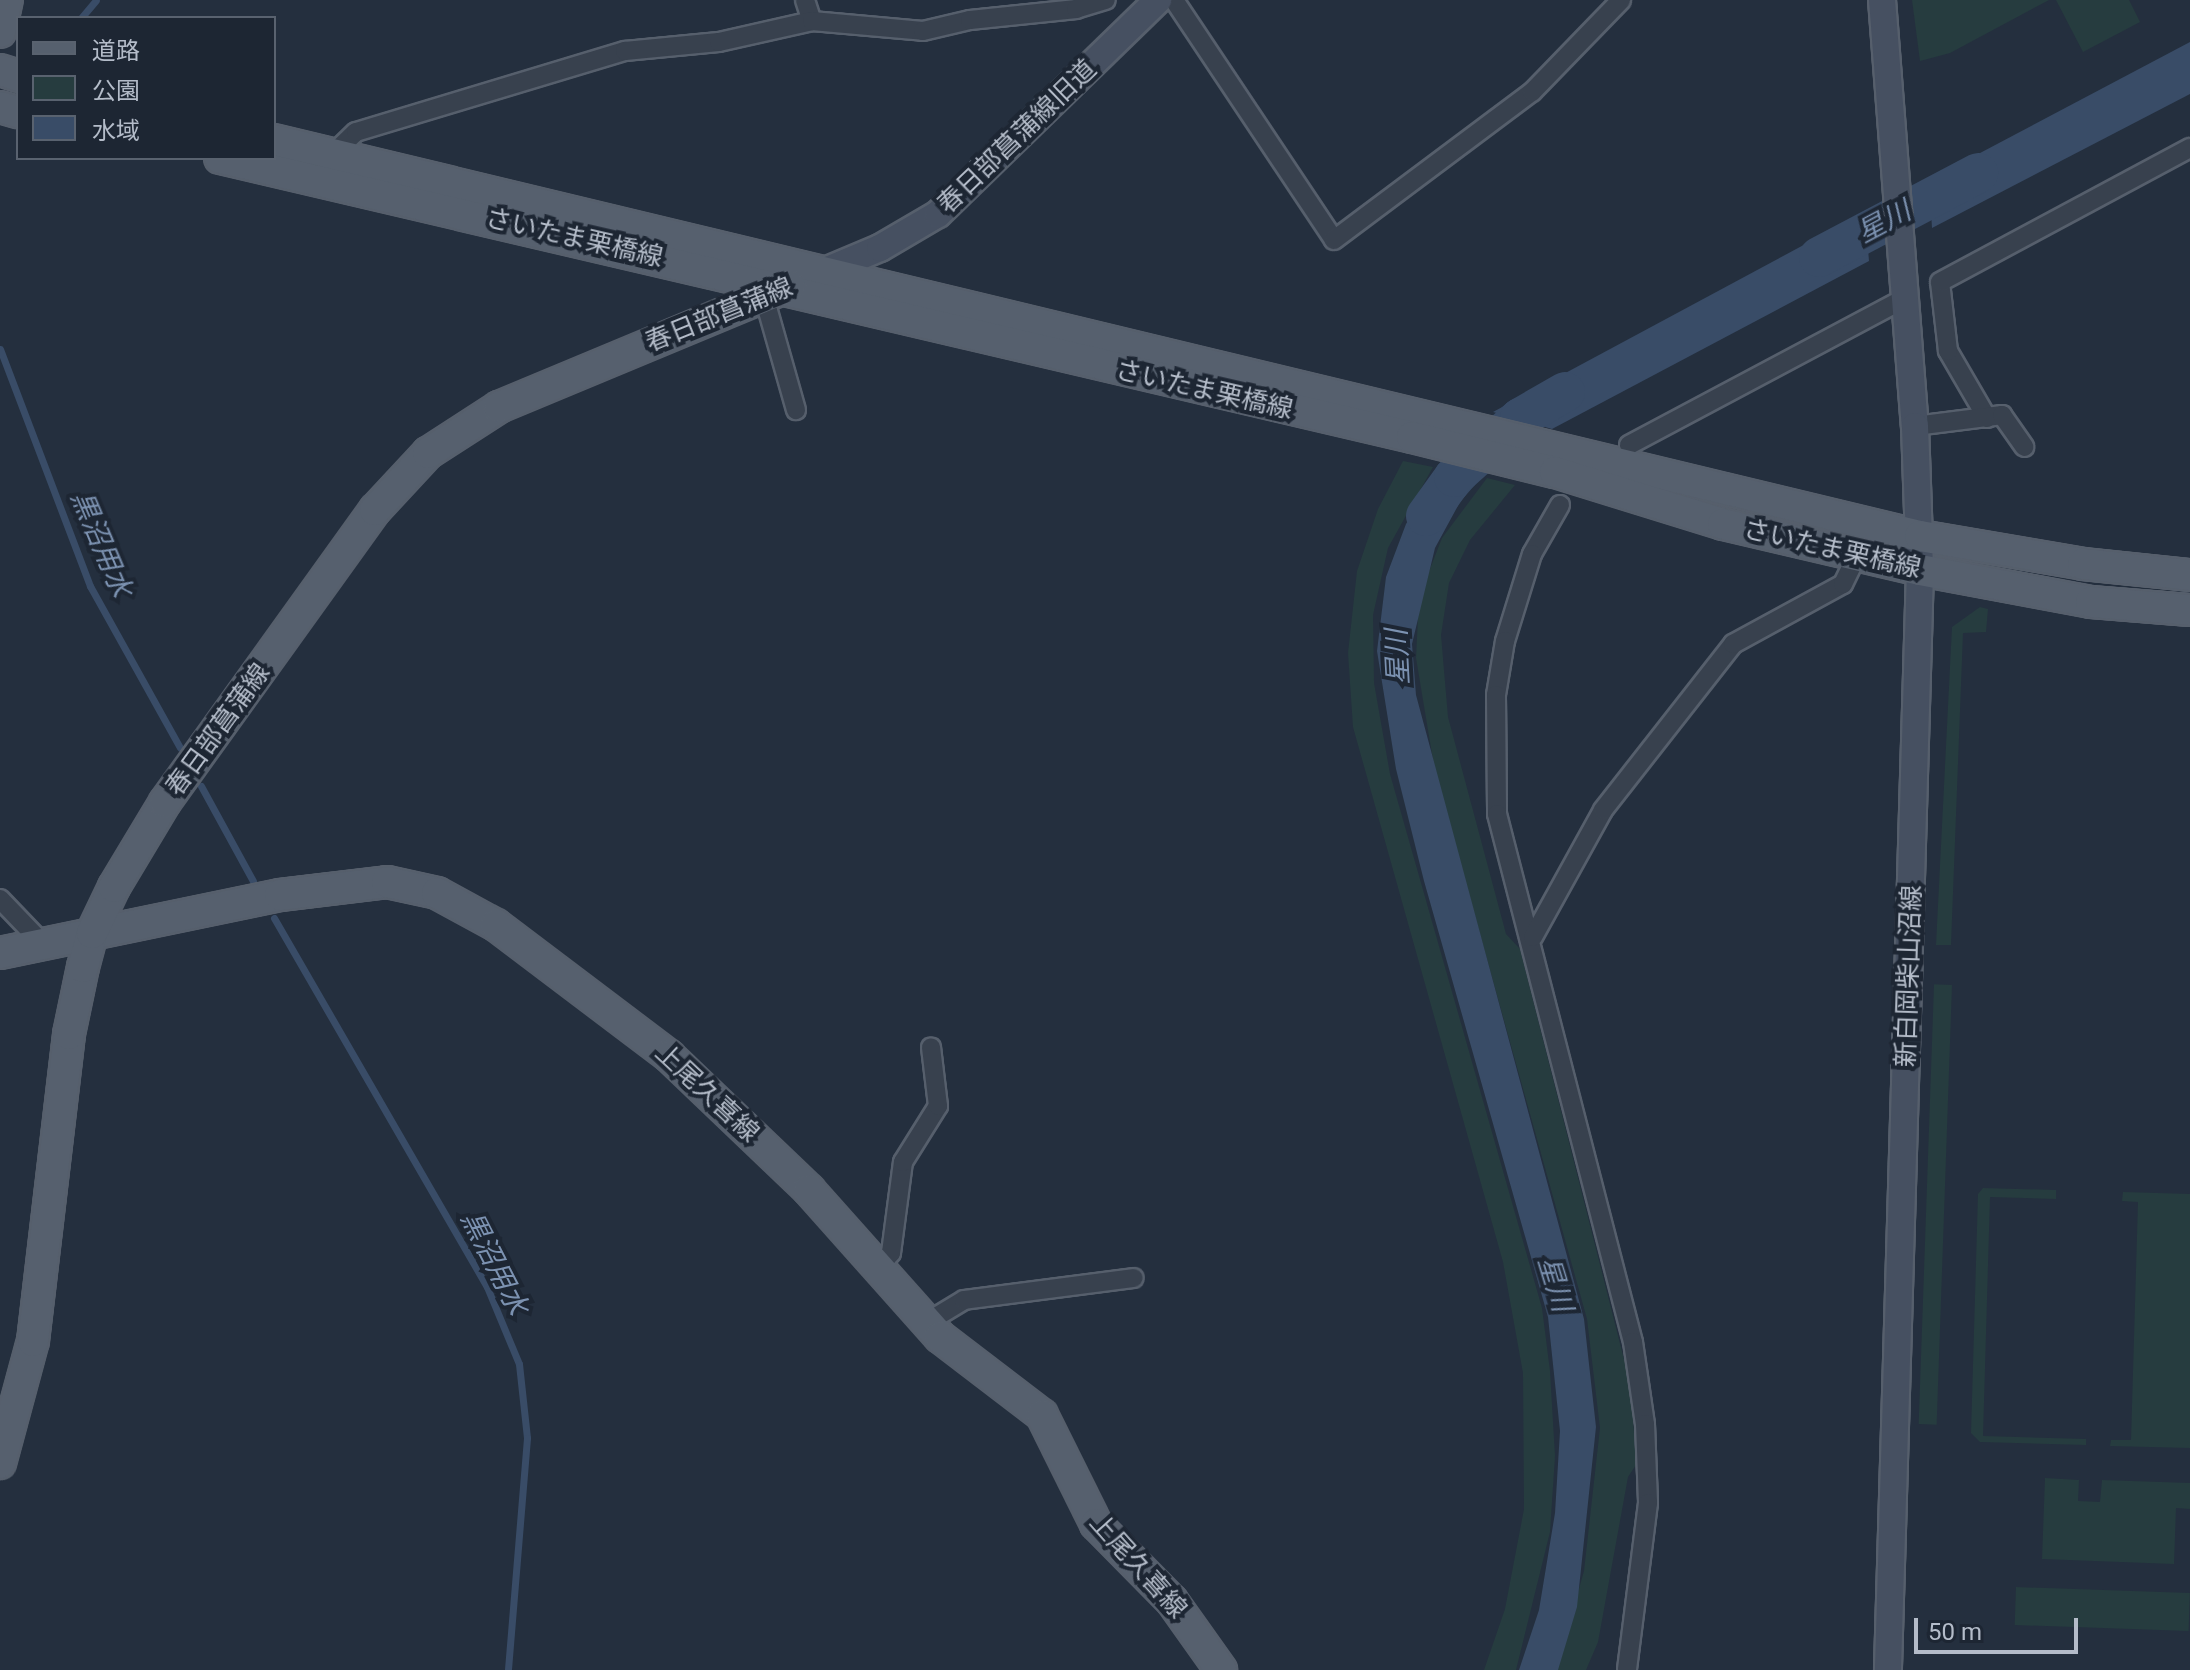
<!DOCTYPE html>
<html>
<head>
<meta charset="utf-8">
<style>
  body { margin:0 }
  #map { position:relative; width:2190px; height:1670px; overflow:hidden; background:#242f3e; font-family:Roboto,"Noto Sans JP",sans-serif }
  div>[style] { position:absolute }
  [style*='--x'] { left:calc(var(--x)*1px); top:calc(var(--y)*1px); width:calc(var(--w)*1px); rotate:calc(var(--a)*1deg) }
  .green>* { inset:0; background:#263c3f; transform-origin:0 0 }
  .water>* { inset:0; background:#394c67 }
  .stream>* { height:7px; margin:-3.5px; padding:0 3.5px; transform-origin:3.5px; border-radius:3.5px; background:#394c67 }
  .river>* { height:40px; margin:-20px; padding:0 20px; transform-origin:20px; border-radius:20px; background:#394c67 }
  .roads { filter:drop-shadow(2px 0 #565f6c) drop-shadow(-2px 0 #565f6c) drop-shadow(0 2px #565f6c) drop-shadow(0 -2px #565f6c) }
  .street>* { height:18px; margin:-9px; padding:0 9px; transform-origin:9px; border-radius:9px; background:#38414e }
  .secondary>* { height:26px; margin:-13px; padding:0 13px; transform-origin:13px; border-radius:13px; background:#465061 }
  .primary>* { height:30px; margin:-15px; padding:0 15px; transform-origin:15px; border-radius:15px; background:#56606e }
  span { translate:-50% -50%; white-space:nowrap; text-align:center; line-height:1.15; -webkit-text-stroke:8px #1d2633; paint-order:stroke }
  .street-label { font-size:26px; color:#b4bcc9 }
  .water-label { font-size:28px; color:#7c92b1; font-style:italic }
  .legend { position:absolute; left:16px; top:16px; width:260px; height:144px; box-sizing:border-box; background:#1d2633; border:2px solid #59626f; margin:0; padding:10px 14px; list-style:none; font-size:24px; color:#b4bcc9 }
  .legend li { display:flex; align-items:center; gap:16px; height:40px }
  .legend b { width:40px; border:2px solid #59626f }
  .scale { position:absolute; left:1914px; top:1618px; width:164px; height:36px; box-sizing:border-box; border:4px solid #b4bcc9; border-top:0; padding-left:10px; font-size:24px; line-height:28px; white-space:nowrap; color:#b4bcc9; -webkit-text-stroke:6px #1d2633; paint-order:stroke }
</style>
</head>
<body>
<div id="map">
  <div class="green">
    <i style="clip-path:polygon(1912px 0,2049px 0,1950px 53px,1920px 61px)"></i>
    <i style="clip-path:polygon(2056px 0,2129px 0,2140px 22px,2083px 52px)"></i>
    <i style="clip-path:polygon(1403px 461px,1433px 467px,1388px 548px,1373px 615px,1374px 683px,1390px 774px,1542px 1308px,1550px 1371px,1555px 1456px,1550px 1532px,1516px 1670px,1484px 1670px,1505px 1609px,1524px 1509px,1523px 1373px,1503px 1262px,1353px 727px,1348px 653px,1357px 571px,1378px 509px)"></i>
    <i style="clip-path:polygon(1487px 478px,1515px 485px,1470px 540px,1449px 583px,1441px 635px,1448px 717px,1506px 934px,1520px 949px,1631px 1387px,1636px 1465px,1628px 1477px,1598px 1642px,1586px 1670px,1556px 1670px,1584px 1571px,1600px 1428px,1587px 1319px,1435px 772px,1416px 658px,1419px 597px,1442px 538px)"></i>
    <i style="clip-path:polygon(1980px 607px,1988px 609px,1986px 632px,1963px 633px,1951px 945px,1936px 945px,1952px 627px)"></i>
    <i style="left:1952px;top:985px;width:440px;height:18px;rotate:92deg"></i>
    <i style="clip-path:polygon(1983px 1188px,2056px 1190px,2056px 1199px,1990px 1197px,1983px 1436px,2086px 1439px,2086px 1445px,1980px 1442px,1971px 1433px,1978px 1194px)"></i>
    <i style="clip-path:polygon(2123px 1192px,2190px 1194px,2190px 1448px,2110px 1446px,2111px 1440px,2131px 1440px,2138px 1202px,2122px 1201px)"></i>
    <i style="clip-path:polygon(2045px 1478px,2079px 1480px,2078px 1501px,2100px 1502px,2102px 1480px,2190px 1483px,2190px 1509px,2176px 1508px,2174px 1564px,2042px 1559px)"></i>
    <i style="left:2016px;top:1587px;width:174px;height:38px;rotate:2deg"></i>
  </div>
  <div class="water">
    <i style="clip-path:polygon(2190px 42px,2190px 94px,1932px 228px,1929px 180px)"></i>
    <i style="clip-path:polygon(1865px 212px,1869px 261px,1552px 429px,1493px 412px)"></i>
    <i style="clip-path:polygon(1440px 469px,1480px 479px,1460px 502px,1435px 548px,1412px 644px,1416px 695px,1584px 1319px,1596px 1427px,1577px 1607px,1558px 1670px,1519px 1670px,1539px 1610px,1555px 1513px,1560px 1431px,1548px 1317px,1424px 881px,1396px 769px,1377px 651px,1386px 577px,1406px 524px)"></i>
  </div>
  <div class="stream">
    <i style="--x:81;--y:18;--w:23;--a:-50"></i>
    <i style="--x:0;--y:349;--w:254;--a:69.2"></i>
    <i style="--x:90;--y:586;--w:185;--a:60.9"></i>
    <i style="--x:201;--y:786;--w:108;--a:61.3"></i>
    <i style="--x:274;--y:918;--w:426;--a:60"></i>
    <i style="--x:487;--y:1287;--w:83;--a:67.4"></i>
    <i style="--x:519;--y:1364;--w:74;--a:83.8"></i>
    <i style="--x:527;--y:1438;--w:233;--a:94.7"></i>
  </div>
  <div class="river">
    <i style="--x:1819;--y:257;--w:180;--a:-27.8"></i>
    <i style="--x:1426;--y:516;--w:48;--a:-54.3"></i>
    <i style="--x:1454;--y:477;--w:89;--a:-41.8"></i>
    <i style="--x:1520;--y:418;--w:52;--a:-30"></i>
  </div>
  <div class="roads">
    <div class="street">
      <i style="--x:805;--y:0;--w:22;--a:72"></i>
      <i style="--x:1174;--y:0;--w:288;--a:56.3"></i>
      <i style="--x:1334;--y:240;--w:247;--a:-36.8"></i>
      <i style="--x:1532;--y:92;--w:128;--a:-45.9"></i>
      <i style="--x:332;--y:155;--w:33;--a:-44"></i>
      <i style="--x:356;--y:132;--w:281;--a:-16.8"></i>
      <i style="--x:625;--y:51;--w:94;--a:-5.5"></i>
      <i style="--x:719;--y:42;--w:95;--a:-12.7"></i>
      <i style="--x:812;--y:21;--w:111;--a:5.1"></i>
      <i style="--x:923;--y:31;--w:48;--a:-13.2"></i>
      <i style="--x:970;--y:20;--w:107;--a:-5.9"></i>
      <i style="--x:1076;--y:9;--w:31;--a:-17"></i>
      <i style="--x:757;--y:298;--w:17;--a:50"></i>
      <i style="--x:768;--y:311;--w:103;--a:74.2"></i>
      <i style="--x:1987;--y:418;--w:78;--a:-120.2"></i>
      <i style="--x:1948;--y:351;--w:69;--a:-96.6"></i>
      <i style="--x:1940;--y:282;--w:284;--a:-28.2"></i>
      <i style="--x:1915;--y:426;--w:88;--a:-7.2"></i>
      <i style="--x:2002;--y:415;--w:39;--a:55"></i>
      <i style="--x:1629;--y:445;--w:313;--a:-28"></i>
      <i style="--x:1560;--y:505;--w:56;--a:119.7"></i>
      <i style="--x:1532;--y:554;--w:91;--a:107.2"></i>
      <i style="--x:1505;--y:641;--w:55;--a:99.5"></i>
      <i style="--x:1496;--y:695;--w:119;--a:89.5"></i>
      <i style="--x:1497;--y:814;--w:545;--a:75.56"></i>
      <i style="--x:1633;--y:1342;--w:83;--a:81.7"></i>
      <i style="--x:1645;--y:1424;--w:79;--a:87.8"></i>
      <i style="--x:1648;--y:1503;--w:168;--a:97.2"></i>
      <i style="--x:0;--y:899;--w:62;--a:46.3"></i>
      <i style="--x:1533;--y:937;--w:145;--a:-61.1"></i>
      <i style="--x:1603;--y:810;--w:211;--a:-51.9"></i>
      <i style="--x:1733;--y:644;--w:125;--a:-28.6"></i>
      <i style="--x:1843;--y:584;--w:32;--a:-64"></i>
      <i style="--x:877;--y:1270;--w:22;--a:-51"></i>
      <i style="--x:891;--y:1253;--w:92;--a:-82.5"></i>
      <i style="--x:903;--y:1162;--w:66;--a:-58"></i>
      <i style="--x:938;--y:1106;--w:59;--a:-96.8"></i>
      <i style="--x:926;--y:1323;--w:44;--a:-31.2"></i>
      <i style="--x:964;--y:1300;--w:171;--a:-7.4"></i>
    </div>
    <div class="secondary">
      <i style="--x:1882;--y:0;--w:427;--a:85.6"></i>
      <i style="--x:1915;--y:426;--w:144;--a:88"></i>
      <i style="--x:1920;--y:570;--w:1100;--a:91.67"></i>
      <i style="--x:818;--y:274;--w:67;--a:-22.8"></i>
      <i style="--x:880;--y:248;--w:67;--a:-30.4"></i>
      <i style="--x:938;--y:214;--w:307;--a:-44.2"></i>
    </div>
    <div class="primary">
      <i style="--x:0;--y:32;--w:33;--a:-78"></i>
      <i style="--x:0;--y:70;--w:19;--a:18"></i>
      <i style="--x:0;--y:107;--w:19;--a:16"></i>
      <i style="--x:274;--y:140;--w:1693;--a:13.53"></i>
      <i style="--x:1920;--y:536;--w:165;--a:9.7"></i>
      <i style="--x:2083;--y:564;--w:108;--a:5.9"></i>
      <i style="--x:220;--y:158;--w:1224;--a:13.17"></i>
      <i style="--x:1412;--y:437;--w:147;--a:13.8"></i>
      <i style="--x:1555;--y:472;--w:176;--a:17.2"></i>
      <i style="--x:1723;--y:524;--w:202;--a:13.1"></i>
      <i style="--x:1920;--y:570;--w:174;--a:10.6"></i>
      <i style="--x:2091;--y:602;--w:99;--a:4.6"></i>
      <i style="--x:0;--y:953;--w:286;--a:-11.7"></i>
      <i style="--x:280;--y:895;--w:108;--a:-6.9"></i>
      <i style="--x:387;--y:882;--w:51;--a:12.4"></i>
      <i style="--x:437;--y:893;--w:67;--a:28.5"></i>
      <i style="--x:496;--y:925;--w:217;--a:37.1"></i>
      <i style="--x:669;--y:1056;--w:194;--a:43.7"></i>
      <i style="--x:809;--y:1190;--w:197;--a:48.3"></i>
      <i style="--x:940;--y:1337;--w:128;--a:37.4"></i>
      <i style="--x:1042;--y:1415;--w:122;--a:63.6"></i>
      <i style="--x:1096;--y:1524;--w:108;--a:45.4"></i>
      <i style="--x:1172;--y:1601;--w:85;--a:54.6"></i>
      <i style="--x:0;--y:1463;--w:126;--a:-74.9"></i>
      <i style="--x:33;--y:1341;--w:309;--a:-83.3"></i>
      <i style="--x:69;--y:1034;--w:68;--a:-78.2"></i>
      <i style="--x:83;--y:967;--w:35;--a:-75"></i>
      <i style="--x:92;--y:933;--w:51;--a:-64.4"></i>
      <i style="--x:114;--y:887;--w:99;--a:-59"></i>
      <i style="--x:165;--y:802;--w:360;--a:-54.3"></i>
      <i style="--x:375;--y:510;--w:78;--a:-47.1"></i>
      <i style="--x:428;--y:453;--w:85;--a:-32.9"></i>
      <i style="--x:499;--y:407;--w:315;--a:-22.6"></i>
    </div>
  </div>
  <div class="street-label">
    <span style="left:1017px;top:137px;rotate:-44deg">春日部菖蒲線旧道</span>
    <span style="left:574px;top:238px;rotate:13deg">さいたま栗橋線</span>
    <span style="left:719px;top:315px;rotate:-22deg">春日部菖蒲線</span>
    <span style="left:1204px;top:390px;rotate:13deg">さいたま栗橋線</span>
    <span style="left:1832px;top:549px;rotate:13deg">さいたま栗橋線</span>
    <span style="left:218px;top:730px;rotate:-54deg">春日部菖蒲線</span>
    <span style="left:1909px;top:976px;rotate:-88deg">新白岡柴山沼線</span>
    <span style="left:707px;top:1093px;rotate:43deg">上尾久喜線</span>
    <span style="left:1138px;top:1566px;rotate:48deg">上尾久喜線</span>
  </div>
  <div class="water-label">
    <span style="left:1884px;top:222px;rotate:-28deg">星川</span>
    <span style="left:101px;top:544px;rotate:67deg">黒沼用水</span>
    <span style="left:1398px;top:657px;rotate:-93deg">星川</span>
    <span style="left:494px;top:1263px;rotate:63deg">黒沼用水</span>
    <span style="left:1555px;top:1284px;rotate:73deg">星川</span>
  </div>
  <ul class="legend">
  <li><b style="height:10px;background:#56606e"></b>道路</li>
  <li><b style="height:22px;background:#263c3f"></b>公園</li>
  <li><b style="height:22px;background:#394c67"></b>水域</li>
  </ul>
  <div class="scale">50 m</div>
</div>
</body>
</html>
